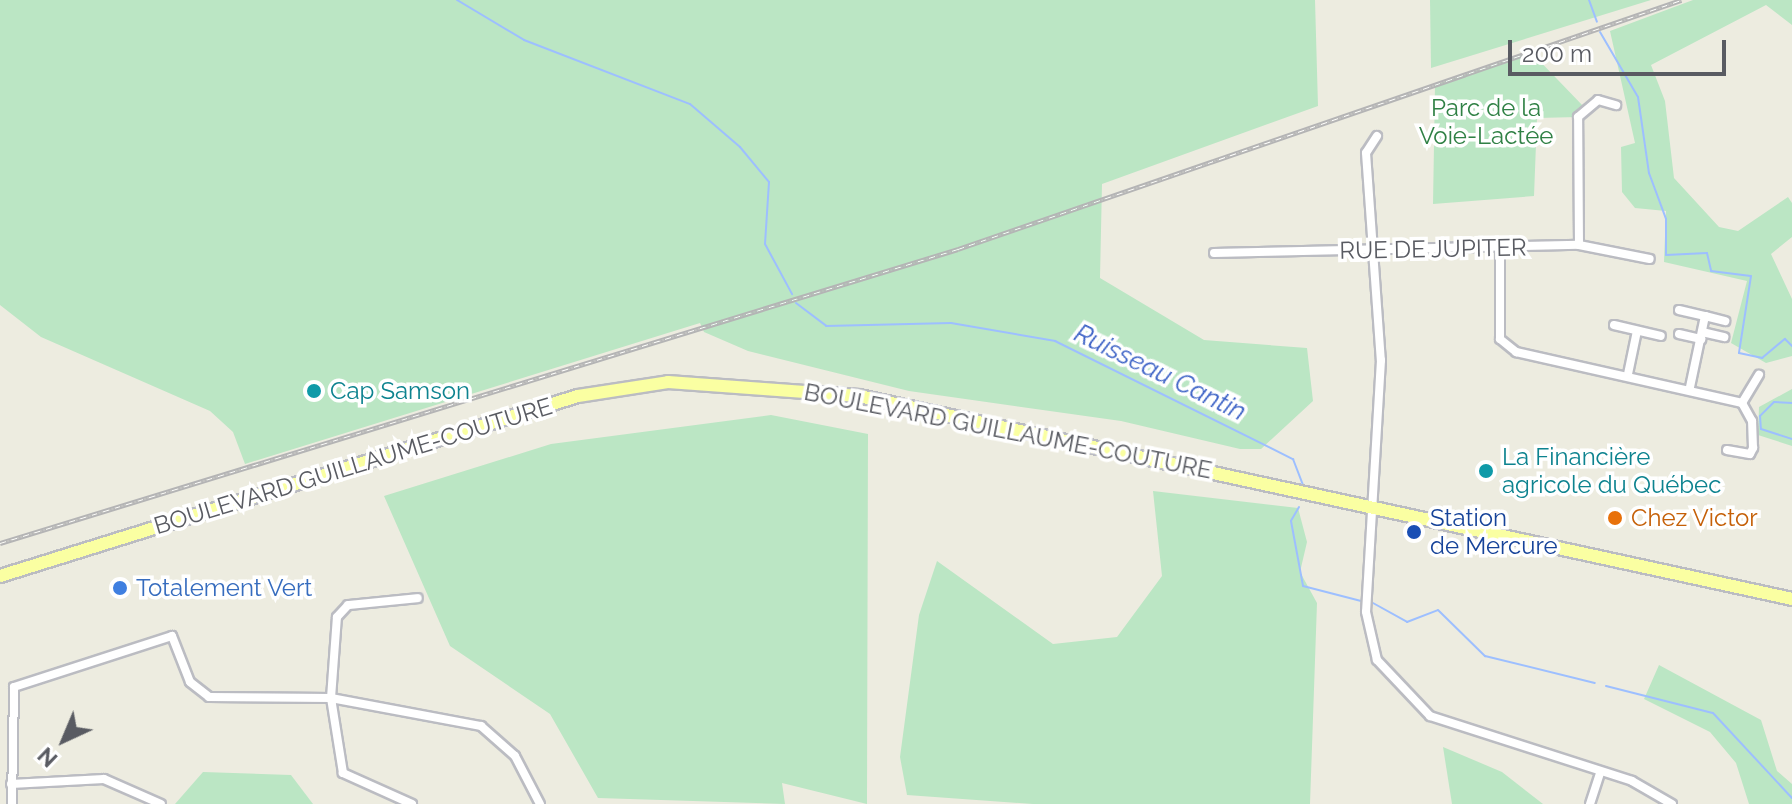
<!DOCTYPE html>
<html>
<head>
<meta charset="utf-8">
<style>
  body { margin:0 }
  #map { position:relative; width:1792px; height:804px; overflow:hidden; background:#edece0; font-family:Raleway,sans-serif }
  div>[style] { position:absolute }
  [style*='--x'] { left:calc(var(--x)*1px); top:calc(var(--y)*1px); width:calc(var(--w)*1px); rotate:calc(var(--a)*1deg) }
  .green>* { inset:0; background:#bbe6c4 }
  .stream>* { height:2px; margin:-1px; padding:0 1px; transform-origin:1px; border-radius:1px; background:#9dbfff }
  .roads { filter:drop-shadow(2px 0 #bbbcc2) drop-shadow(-2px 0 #bbbcc2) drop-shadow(0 2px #bbbcc2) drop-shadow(0 -2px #bbbcc2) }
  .minor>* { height:8px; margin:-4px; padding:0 4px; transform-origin:4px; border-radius:4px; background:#fff }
  .primary>* { height:12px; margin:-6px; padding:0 6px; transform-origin:6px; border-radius:6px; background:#faffa2 }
  .rail>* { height:5px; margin-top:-2.5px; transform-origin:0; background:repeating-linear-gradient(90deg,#fff 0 6px,#b4b4b5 0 12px); box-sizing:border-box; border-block:2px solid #b4b4b5 }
  .dots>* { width:22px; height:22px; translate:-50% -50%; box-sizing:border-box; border:4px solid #fff; border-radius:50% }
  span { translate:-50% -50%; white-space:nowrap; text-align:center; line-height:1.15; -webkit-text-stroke:7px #fff; paint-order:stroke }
  .park-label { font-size:24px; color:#308145 }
  .street-label { font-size:24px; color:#595b62 }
  .culture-label { font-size:24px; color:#0d838f }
  .left { translate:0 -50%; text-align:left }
  .transit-label { font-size:24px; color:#164399 }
  .food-label { font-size:24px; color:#c56008 }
  .shop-label { font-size:24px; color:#366cbe }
  .water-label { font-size:26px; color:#3c62c6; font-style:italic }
  .north { position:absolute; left:24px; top:700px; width:80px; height:80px; -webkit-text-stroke:6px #fff; paint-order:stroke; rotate:224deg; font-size:22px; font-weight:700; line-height:32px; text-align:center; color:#595b62 }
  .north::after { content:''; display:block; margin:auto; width:28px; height:36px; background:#595b62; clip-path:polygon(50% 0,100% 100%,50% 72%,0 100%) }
  .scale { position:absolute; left:1508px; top:40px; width:218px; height:36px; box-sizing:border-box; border:4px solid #595b62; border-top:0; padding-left:10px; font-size:24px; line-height:28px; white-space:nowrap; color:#595b62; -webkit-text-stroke:6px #fff; paint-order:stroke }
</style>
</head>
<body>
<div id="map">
  <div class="green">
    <i style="clip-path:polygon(0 0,1315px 0,1318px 106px,1102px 184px,1100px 278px,1204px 340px,1307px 348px,1313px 401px,1261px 449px,1240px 449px,1121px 421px,909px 391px,748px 351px,704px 332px,700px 323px,245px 464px,233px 432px,210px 411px,41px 337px,0 305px)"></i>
    <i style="clip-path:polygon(1430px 0,1651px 0,1431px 68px)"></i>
    <i style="clip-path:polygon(1693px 0,1792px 0,1792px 25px,1766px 5px,1651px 65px,1665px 101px,1674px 178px,1719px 227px,1738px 231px,1788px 197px,1792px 203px,1792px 237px,1771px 254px,1792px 299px,1792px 356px,1766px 363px,1731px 343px,1747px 281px,1664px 262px,1666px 211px,1635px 208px,1622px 192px,1621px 147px,1635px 143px,1610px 31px)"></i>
    <i style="clip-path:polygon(1531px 52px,1584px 107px,1578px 117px,1537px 118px,1534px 196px,1433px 204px,1435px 85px)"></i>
    <i style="clip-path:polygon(1792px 389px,1792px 446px,1758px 435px,1759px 407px)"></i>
    <i style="clip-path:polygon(771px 415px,868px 434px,867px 804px,782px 783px,785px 804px,598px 798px,550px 714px,450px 646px,384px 496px,551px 444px)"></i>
    <i style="clip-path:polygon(1153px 491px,1298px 508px,1307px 542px,1300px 572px,1317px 603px,1310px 804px,1033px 804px,907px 795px,900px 757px,919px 615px,937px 561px,1053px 644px,1117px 637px,1162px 576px)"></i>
    <i style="clip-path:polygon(1659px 665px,1761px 720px,1777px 771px,1792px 784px,1792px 804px,1749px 804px,1736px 763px,1710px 732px,1644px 699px)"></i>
    <i style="clip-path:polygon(1443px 747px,1502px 772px,1543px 804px,1452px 804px)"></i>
    <i style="clip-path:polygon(203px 772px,291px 775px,313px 804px,175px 804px)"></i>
  </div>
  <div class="stream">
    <i style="--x:457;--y:0;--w:78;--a:30.8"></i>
    <i style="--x:524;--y:40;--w:178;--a:21.1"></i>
    <i style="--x:690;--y:104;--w:66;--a:40.7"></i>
    <i style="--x:740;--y:147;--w:45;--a:50.4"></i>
    <i style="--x:769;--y:182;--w:62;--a:93.7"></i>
    <i style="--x:765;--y:244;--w:57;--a:61.6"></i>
    <i style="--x:1589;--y:0;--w:23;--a:70"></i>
    <i style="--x:1600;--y:32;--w:75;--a:59.7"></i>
    <i style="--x:1638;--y:97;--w:77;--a:81.8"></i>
    <i style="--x:1649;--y:173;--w:49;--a:69.7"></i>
    <i style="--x:1666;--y:219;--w:36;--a:90"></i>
    <i style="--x:1666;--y:255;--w:41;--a:-2.8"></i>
    <i style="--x:1707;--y:253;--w:18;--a:77"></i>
    <i style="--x:1711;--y:271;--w:40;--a:7.1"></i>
    <i style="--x:1751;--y:276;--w:78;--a:98.9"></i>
    <i style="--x:1739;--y:353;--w:24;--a:12"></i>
    <i style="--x:1762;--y:358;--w:30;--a:-40"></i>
    <i style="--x:1785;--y:339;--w:10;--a:45"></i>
    <i style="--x:796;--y:303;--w:38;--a:37"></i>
    <i style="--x:826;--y:326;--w:125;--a:-1.4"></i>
    <i style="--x:951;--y:323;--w:106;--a:9.8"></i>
    <i style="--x:1055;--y:341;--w:266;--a:26.4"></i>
    <i style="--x:1293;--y:459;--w:28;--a:69"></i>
    <i style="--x:1792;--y:403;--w:18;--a:-177"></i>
    <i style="--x:1774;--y:402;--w:20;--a:135"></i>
    <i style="--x:1760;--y:416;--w:13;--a:86"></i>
    <i style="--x:1761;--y:429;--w:33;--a:18"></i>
    <i style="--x:1299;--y:507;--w:16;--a:120"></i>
    <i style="--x:1291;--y:521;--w:66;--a:79.5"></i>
    <i style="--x:1303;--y:586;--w:60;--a:14.5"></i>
    <i style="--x:1373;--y:603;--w:39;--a:29"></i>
    <i style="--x:1407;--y:622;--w:33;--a:-21"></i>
    <i style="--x:1438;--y:610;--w:66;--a:44.4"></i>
    <i style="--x:1485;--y:656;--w:113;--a:13.8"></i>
    <i style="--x:1606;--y:686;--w:110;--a:14.2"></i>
    <i style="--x:1713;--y:713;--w:116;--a:47.1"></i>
  </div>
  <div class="roads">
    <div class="minor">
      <i style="--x:1377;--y:136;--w:20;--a:123"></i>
      <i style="--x:1366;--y:153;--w:208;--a:85.9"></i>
      <i style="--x:1381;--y:360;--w:252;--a:93.4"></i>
      <i style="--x:1366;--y:612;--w:49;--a:77.1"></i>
      <i style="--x:1377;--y:660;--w:77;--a:46.6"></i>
      <i style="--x:1430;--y:716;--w:212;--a:17.8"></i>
      <i style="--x:1632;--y:781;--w:46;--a:29.9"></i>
      <i style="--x:1579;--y:245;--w:128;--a:-90.4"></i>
      <i style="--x:1578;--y:117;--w:26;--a:-40"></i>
      <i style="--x:1598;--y:100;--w:19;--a:16"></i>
      <i style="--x:1500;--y:248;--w:91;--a:90"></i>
      <i style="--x:1500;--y:339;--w:21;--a:39"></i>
      <i style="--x:1516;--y:352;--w:232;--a:12.7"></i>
      <i style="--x:1742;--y:403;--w:33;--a:-59"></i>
      <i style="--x:1214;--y:253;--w:365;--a:-1.3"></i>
      <i style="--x:1579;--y:245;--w:72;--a:11.2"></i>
      <i style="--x:1679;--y:310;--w:27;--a:13"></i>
      <i style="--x:1705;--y:316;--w:73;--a:101.9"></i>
      <i style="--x:1705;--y:316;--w:21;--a:14"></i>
      <i style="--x:1614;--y:325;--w:48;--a:13.2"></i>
      <i style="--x:1702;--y:332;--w:23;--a:13"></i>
      <i style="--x:1679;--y:334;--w:23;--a:13"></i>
      <i style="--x:1628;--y:374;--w:44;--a:-78.2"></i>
      <i style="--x:1727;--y:450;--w:23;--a:10"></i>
      <i style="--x:1750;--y:454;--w:7;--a:-63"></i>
      <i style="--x:1753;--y:448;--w:27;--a:-92"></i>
      <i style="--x:1752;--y:421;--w:21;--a:-119"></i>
      <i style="--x:11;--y:784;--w:93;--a:-3.1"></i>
      <i style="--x:104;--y:779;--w:62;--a:23.7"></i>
      <i style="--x:12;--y:804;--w:117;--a:-89"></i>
      <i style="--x:14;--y:687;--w:166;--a:-17.9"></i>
      <i style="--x:172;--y:636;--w:49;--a:68.6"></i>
      <i style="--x:190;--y:682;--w:24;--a:38"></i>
      <i style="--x:209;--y:697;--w:122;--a:0.5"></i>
      <i style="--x:331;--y:698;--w:153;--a:10.6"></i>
      <i style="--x:481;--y:726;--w:45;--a:41.4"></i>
      <i style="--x:515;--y:756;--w:54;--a:62.5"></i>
      <i style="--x:412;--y:804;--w:76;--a:-155.8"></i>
      <i style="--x:343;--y:773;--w:76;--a:-99.1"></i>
      <i style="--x:331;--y:698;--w:81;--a:-85.8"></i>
      <i style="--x:337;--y:617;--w:16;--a:-47"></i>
      <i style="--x:348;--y:605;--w:70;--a:-5.7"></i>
      <i style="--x:1590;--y:804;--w:33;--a:-72"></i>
    </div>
    <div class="primary">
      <i style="--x:0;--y:576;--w:605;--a:-17.3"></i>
      <i style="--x:578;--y:396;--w:91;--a:-8.8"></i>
      <i style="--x:668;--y:382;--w:192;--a:4.2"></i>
      <i style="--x:859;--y:396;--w:955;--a:12.27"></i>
    </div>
  </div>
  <div class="rail">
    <i style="--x:0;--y:543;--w:1002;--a:-17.06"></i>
    <i style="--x:958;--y:249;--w:765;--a:-19"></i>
  </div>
  <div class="dots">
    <i style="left:314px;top:391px;background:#0f9aa8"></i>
    <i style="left:1486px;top:471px;background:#0f9aa8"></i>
    <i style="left:1615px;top:518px;background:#e8710a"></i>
    <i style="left:1414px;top:532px;background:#1a4fb4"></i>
    <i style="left:120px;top:588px;background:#3f7fe0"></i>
  </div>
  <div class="park-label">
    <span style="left:1486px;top:122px">Parc de la<br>Voie-Lactée</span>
  </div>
  <div class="street-label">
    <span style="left:1433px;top:249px;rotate:-1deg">RUE DE JUPITER</span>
    <span style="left:1008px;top:431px;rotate:11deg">BOULEVARD GUILLAUME-COUTURE</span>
    <span style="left:353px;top:466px;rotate:-17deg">BOULEVARD GUILLAUME-COUTURE</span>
  </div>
  <div class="culture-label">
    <span class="left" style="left:330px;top:391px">Cap Samson</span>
    <span class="left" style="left:1502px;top:471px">La Financière<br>agricole du Québec</span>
  </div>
  <div class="transit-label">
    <span class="left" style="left:1430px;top:532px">Station<br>de Mercure</span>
  </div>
  <div class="food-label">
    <span class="left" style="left:1631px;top:518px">Chez Victor</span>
  </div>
  <div class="shop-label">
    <span class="left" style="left:136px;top:588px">Totalement Vert</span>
  </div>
  <div class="water-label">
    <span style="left:1160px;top:373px;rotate:26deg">Ruisseau Cantin</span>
  </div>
  <div class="north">N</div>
  <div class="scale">200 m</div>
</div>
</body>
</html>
